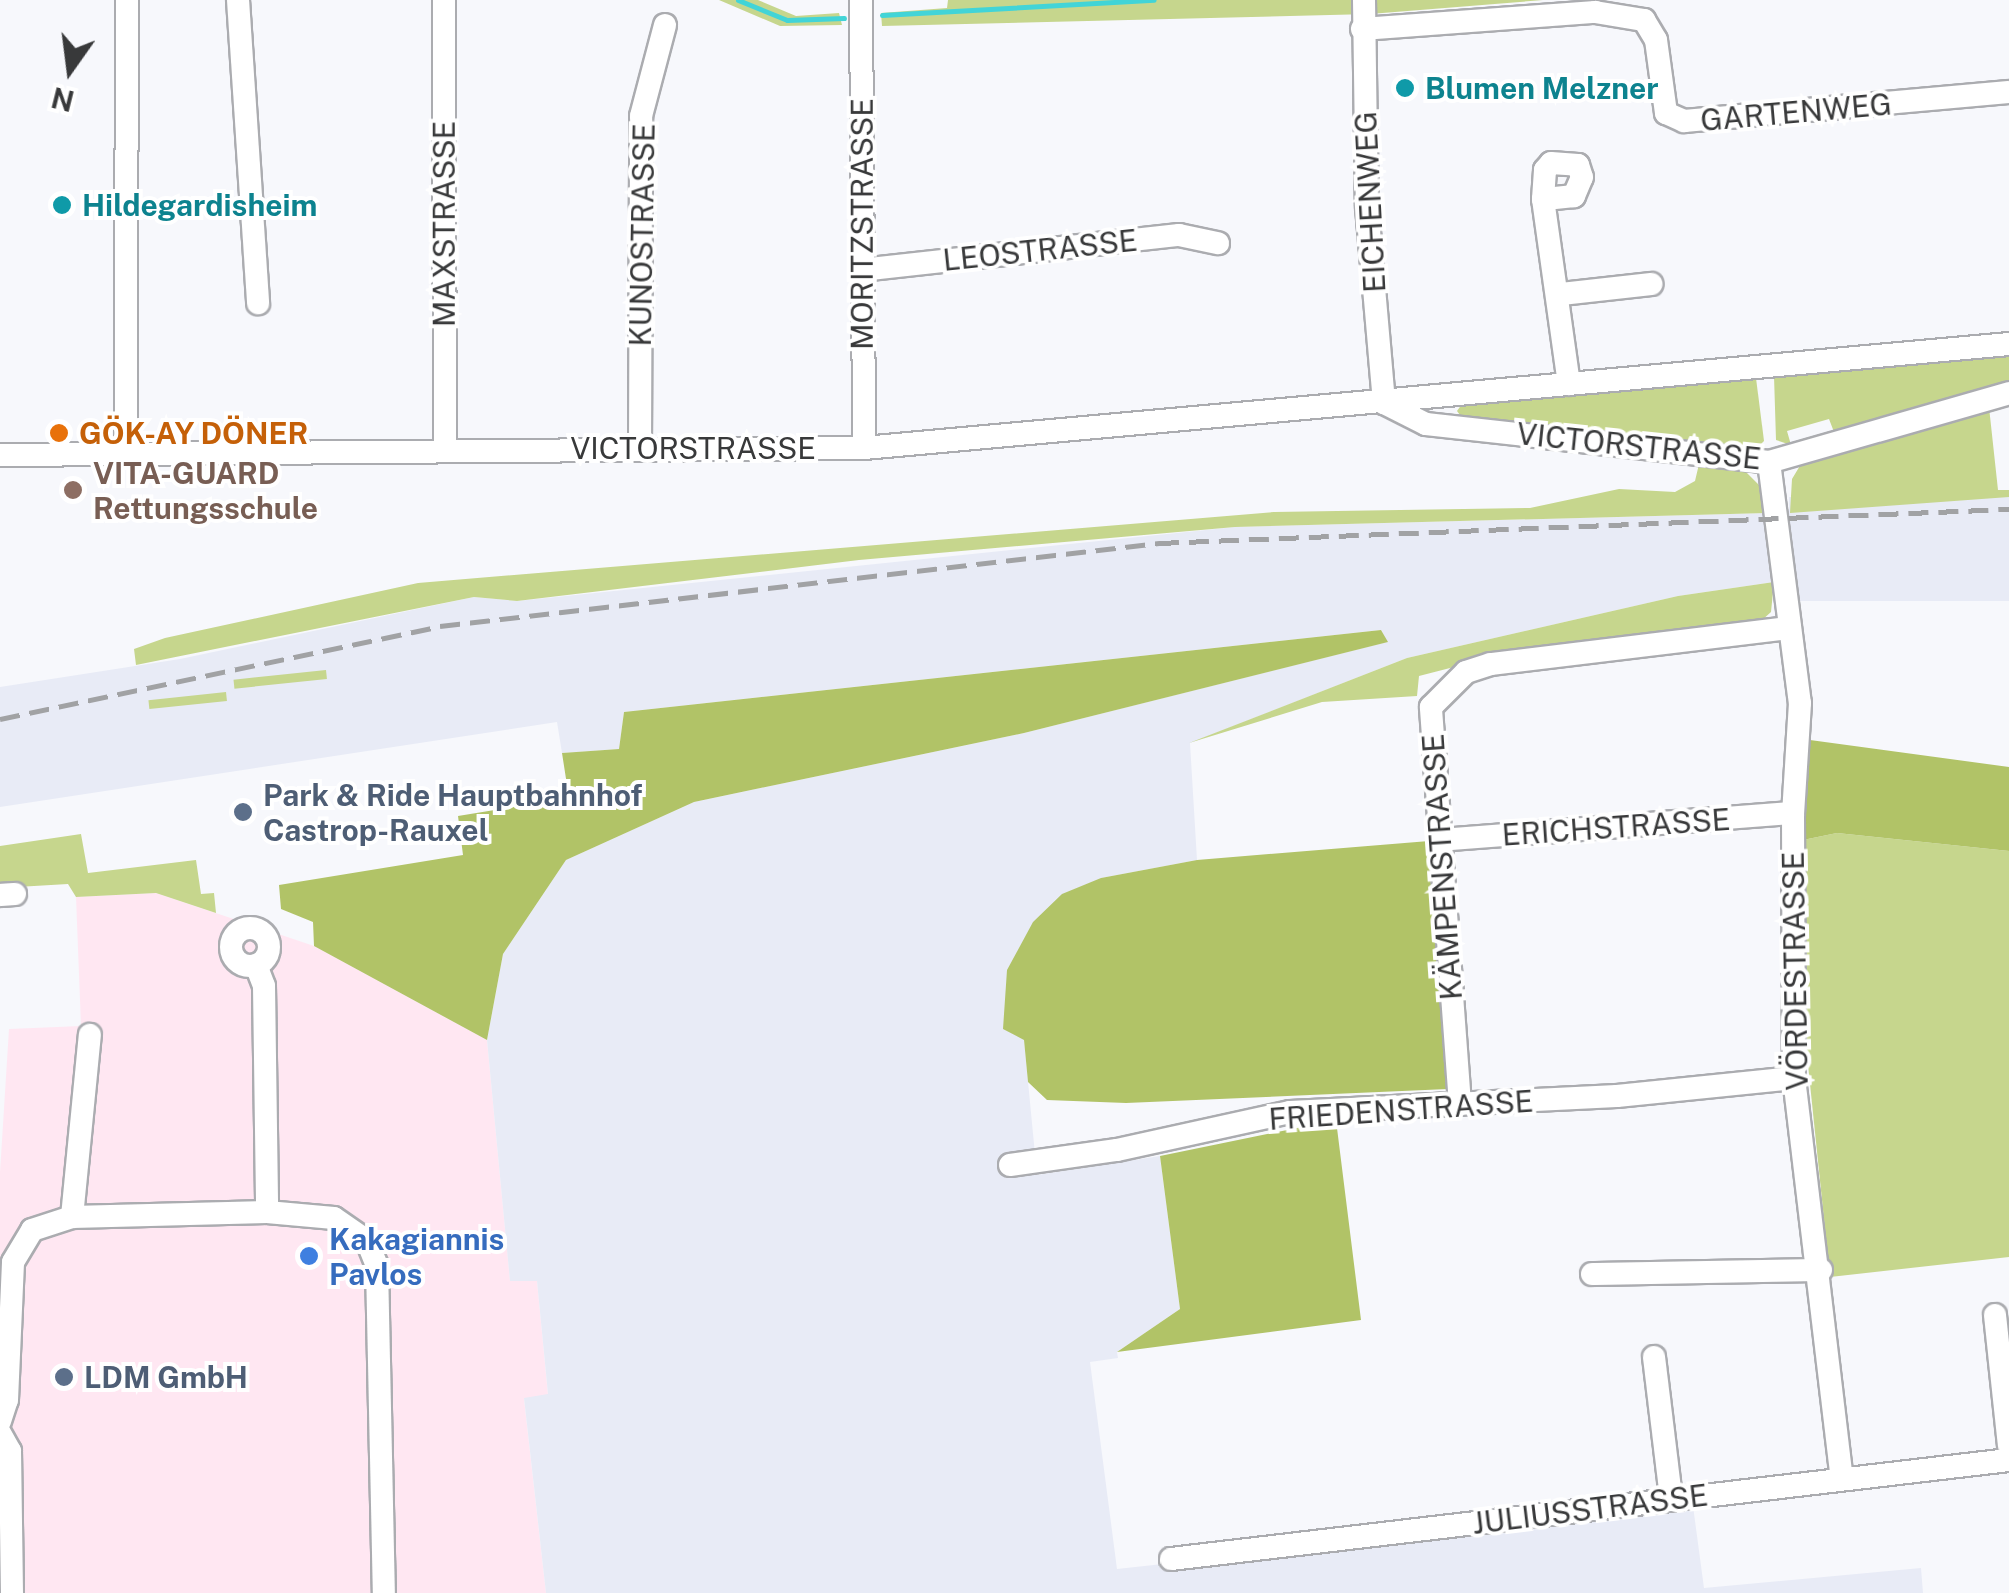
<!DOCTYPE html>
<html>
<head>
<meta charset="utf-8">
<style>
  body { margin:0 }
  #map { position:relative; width:2009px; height:1593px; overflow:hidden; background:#f7f8fc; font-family:"Public Sans",sans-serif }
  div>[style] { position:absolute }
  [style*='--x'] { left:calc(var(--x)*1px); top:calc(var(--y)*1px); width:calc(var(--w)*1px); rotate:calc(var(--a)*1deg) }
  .commercial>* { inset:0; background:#ffe7f2 }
  .built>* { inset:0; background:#e8ebf6; transform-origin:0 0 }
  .green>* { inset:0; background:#c6d68d; transform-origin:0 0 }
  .forest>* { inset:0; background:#b1c367 }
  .stream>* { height:5px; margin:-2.5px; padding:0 2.5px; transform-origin:2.5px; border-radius:2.5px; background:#42d4d7 }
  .roads { filter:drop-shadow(2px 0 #abacb0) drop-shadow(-2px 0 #abacb0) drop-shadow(0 2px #abacb0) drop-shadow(0 -2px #abacb0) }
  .minor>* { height:22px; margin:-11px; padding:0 11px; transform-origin:11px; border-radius:11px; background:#fff }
  .minor>.ring { margin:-11px; padding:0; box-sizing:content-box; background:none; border:22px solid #fff; border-radius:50% }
  .rail>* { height:5px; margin-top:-2.5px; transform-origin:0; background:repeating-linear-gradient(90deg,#a1a2a4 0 20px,transparent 0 30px) }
  .dots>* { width:28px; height:28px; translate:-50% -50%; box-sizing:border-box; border:5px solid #fff; border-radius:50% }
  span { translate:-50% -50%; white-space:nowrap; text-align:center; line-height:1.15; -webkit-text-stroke:8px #fff; paint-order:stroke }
  .culture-label { font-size:30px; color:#0d838f; font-weight:700 }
  .left { translate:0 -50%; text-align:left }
  .street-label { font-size:30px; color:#38393a }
  .food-label { font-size:30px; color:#c56008; font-weight:700 }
  .education-label { font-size:30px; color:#785e54; font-weight:700 }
  .service-label { font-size:30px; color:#4e5e75; font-weight:700 }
  .shop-label { font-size:30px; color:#366cbe; font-weight:700 }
  .north { position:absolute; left:20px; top:20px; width:100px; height:100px; -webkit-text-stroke:8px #fff; paint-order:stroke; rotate:194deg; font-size:28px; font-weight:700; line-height:40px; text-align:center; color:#38393a }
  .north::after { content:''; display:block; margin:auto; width:35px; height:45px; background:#38393a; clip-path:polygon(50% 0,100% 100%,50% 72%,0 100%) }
</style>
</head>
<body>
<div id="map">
  <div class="commercial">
    <i style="clip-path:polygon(156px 893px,314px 946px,487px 1040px,510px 1281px,537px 1281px,548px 1395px,524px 1399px,546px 1593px,0 1593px,0 1172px,9px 1029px,81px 1026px,76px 897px)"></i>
  </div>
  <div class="built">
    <i style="left:2009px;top:497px;width:104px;height:220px;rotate:90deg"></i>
    <i style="clip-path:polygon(1767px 513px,1774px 582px,1678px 596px,1407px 658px,1190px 743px,1197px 860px,1101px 878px,1024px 1040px,1037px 1175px,1160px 1156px,1180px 1309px,1117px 1352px,1118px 1358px,1090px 1362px,1117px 1569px,1693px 1506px,1704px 1588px,1921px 1568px,1923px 1593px,546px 1593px,524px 1398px,548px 1394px,537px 1281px,510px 1281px,487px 1040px,503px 954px,566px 860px,694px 802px,1024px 733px,1387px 642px,1381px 630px,624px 712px,619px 749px,562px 753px,557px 722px,0 807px,0 687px,180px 659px,474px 597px,517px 601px,1235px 527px)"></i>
  </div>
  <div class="green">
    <i style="clip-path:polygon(719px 0,758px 0,796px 16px,839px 13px,842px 25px,780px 26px)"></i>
    <i style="clip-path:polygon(948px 0,1543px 0,1370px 14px,882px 26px,881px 13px,947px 8px)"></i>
    <i style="clip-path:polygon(2009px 355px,2009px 381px,1834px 432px,1829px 419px,1787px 431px,1791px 445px,1776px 440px,1774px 376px)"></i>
    <i style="clip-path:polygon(1756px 378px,1764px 441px,1757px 448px,1463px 419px,1457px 411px,1462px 404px)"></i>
    <i style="clip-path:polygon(1989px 407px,1998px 490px,2009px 490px,2009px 497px,1790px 513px,1792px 479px,1801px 464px)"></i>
    <i style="clip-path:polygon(1699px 464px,1745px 471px,1760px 486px,1767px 513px,1235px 527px,859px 560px,517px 601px,474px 597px,136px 665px,134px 649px,165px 638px,418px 583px,1274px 512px,1530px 508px,1619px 489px,1675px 492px,1695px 481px)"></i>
    <i style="clip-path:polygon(1774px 582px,1771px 612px,1761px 621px,1485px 659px,1419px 676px,1417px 696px,1322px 702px,1189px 743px,1407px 658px,1678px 596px)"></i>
    <i style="left:326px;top:670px;width:9px;height:93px;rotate:84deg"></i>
    <i style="left:226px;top:692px;width:9px;height:78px;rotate:84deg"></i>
    <i style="clip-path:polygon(1837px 833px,2009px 851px,2009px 1257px,1830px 1277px,1798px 968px,1803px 840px)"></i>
    <i style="clip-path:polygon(81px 834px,88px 873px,196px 860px,201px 894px,214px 893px,216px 913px,156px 893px,76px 897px,68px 884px,0 888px,0 846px)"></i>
  </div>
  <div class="forest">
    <i style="clip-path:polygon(1381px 630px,1388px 642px,1024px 733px,694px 802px,566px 860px,503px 954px,487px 1040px,314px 946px,313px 922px,281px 909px,279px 885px,463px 855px,458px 816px,569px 798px,562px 753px,619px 749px,624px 712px)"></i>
    <i style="clip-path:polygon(1810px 740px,2009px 767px,2009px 851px,1837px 833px,1803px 840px)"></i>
    <i style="clip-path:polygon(1429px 841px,1448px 1089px,1126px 1103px,1047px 1100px,1028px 1082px,1024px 1040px,1003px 1029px,1007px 970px,1033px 922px,1062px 894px,1101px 878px,1197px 860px)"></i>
    <i style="clip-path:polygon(1336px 1120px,1361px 1320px,1117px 1352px,1180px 1309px,1160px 1156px)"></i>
  </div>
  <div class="stream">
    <i style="--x:738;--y:0;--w:53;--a:22.2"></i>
    <i style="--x:787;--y:20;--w:57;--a:-2"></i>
    <i style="--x:882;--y:15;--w:272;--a:-3.2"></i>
  </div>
  <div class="roads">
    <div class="minor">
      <i style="--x:238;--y:0;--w:304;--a:86.2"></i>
      <i style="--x:444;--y:0;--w:448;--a:89.9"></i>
      <i style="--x:861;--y:0;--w:448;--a:89.6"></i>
      <i style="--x:1364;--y:0;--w:208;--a:89.2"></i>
      <i style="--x:1367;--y:208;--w:196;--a:85"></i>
      <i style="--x:1362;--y:29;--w:234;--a:-4.2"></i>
      <i style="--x:1595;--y:12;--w:50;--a:9.3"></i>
      <i style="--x:1644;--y:20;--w:23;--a:59"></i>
      <i style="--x:1656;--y:40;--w:74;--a:82.2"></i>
      <i style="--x:1666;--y:113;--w:20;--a:24"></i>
      <i style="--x:1684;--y:121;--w:326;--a:-5.1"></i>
      <i style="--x:1543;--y:199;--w:29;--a:-86"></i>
      <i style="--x:1545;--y:170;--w:9;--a:-49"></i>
      <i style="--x:1551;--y:163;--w:27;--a:4"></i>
      <i style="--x:1578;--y:165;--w:13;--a:72"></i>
      <i style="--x:1582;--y:177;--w:21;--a:113"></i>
      <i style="--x:1574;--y:196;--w:31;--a:174"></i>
      <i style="--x:1543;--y:199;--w:187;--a:82"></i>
      <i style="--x:861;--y:270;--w:320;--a:-6.3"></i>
      <i style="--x:1179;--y:235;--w:40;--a:12"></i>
      <i style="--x:1561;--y:294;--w:91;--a:-6.3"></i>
      <i style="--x:1384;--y:403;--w:47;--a:26.6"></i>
      <i style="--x:1426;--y:424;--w:345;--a:6.3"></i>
      <i style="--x:1769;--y:462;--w:250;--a:-16"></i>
      <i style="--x:640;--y:449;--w:333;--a:-89.8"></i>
      <i style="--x:641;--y:116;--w:94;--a:-75.2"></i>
      <i style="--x:126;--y:450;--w:450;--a:-89.9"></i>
      <i style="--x:0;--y:455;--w:864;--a:-0.46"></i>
      <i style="--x:864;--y:448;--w:1150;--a:-5.19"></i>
      <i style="--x:1769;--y:462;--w:243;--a:82.7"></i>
      <i style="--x:1800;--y:703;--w:110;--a:93.6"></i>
      <i style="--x:1793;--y:813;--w:265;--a:89.8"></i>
      <i style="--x:1794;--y:1078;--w:404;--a:83.2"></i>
      <i style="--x:1439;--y:840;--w:355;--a:-4.4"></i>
      <i style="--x:0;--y:895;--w:15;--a:-4"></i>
      <i class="ring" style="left:231px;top:928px;width:16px;height:16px"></i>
      <i style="--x:256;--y:965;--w:22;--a:69"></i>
      <i style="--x:264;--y:986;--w:226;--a:89.2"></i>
      <i style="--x:1460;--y:1104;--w:398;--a:-94.2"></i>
      <i style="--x:1431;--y:707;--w:49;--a:-45"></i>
      <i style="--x:1466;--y:672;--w:26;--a:-18"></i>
      <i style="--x:1491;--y:664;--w:301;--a:-6.9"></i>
      <i style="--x:1010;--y:1165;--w:108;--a:-8"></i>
      <i style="--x:1117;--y:1150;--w:177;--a:-12.4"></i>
      <i style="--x:1290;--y:1112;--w:327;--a:-2.8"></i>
      <i style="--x:1617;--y:1096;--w:178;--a:-5.8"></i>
      <i style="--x:72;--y:1217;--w:183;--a:-84.4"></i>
      <i style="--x:1592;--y:1274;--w:229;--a:-1"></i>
      <i style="--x:1995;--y:1315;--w:131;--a:83.9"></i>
      <i style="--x:1654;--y:1357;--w:142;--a:83.1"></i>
      <i style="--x:0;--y:1421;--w:22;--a:-72"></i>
      <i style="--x:7;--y:1400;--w:138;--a:-87.5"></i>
      <i style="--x:13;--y:1262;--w:37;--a:-59"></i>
      <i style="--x:32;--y:1230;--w:42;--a:-18"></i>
      <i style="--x:72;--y:1217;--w:195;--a:-1.5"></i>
      <i style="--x:267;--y:1212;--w:67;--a:5.1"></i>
      <i style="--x:334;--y:1218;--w:40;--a:34.9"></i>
      <i style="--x:367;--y:1241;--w:27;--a:68"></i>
      <i style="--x:377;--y:1266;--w:327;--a:88.8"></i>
      <i style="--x:0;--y:1433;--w:21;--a:61"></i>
      <i style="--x:10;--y:1451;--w:142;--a:89.2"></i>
      <i style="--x:1171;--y:1559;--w:844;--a:-6.74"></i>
    </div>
  </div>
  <div class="rail">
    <i style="--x:0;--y:719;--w:450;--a:-11.9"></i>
    <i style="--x:440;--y:626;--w:724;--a:-6.58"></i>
    <i style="--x:1159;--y:543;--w:851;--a:-2.29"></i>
  </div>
  <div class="dots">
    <i style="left:1405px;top:88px;background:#0f9aa8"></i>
    <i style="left:62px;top:205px;background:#0f9aa8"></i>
    <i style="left:59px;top:433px;background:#e8710a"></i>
    <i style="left:73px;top:490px;background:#8d6e63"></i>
    <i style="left:243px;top:812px;background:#5c6f8a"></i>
    <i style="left:309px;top:1256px;background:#3f7fe0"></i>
    <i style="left:64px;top:1377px;background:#5c6f8a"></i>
  </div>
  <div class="culture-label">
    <span class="left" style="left:1425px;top:88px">Blumen Melzner</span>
    <span class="left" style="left:82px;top:205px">Hildegardisheim</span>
  </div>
  <div class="street-label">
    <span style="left:1796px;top:112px;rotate:-5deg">GARTENWEG</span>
    <span style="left:1370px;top:202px;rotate:-93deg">EICHENWEG</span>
    <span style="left:444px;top:224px;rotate:-90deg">MAXSTRASSE</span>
    <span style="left:862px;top:224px;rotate:-90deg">MORITZSTRASSE</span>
    <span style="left:642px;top:235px;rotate:-89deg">KUNOSTRASSE</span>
    <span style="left:1040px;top:250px;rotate:-6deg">LEOSTRASSE</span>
    <span style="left:1639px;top:446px;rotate:6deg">VICTORSTRASSE</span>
    <span style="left:693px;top:448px">VICTORSTRASSE</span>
    <span style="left:1616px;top:827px;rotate:-4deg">ERICHSTRASSE</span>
    <span style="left:1442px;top:867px;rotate:-94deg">KÄMPENSTRASSE</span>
    <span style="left:1795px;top:971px;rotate:-91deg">VÖRDESTRASSE</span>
    <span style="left:1401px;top:1110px;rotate:-4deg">FRIEDENSTRASSE</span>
    <span style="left:1590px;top:1509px;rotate:-7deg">JULIUSSTRASSE</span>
  </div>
  <div class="food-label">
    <span class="left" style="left:79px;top:433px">GÖK-AY DÖNER</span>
  </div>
  <div class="education-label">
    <span class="left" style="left:93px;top:490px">VITA-GUARD<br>Rettungsschule</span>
  </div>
  <div class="service-label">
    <span class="left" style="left:263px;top:812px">Park &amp; Ride Hauptbahnhof<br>Castrop-Rauxel</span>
    <span class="left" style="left:84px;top:1377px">LDM GmbH</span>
  </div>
  <div class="shop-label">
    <span class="left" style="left:329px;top:1256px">Kakagiannis<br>Pavlos</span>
  </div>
  <div class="north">N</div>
</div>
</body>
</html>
